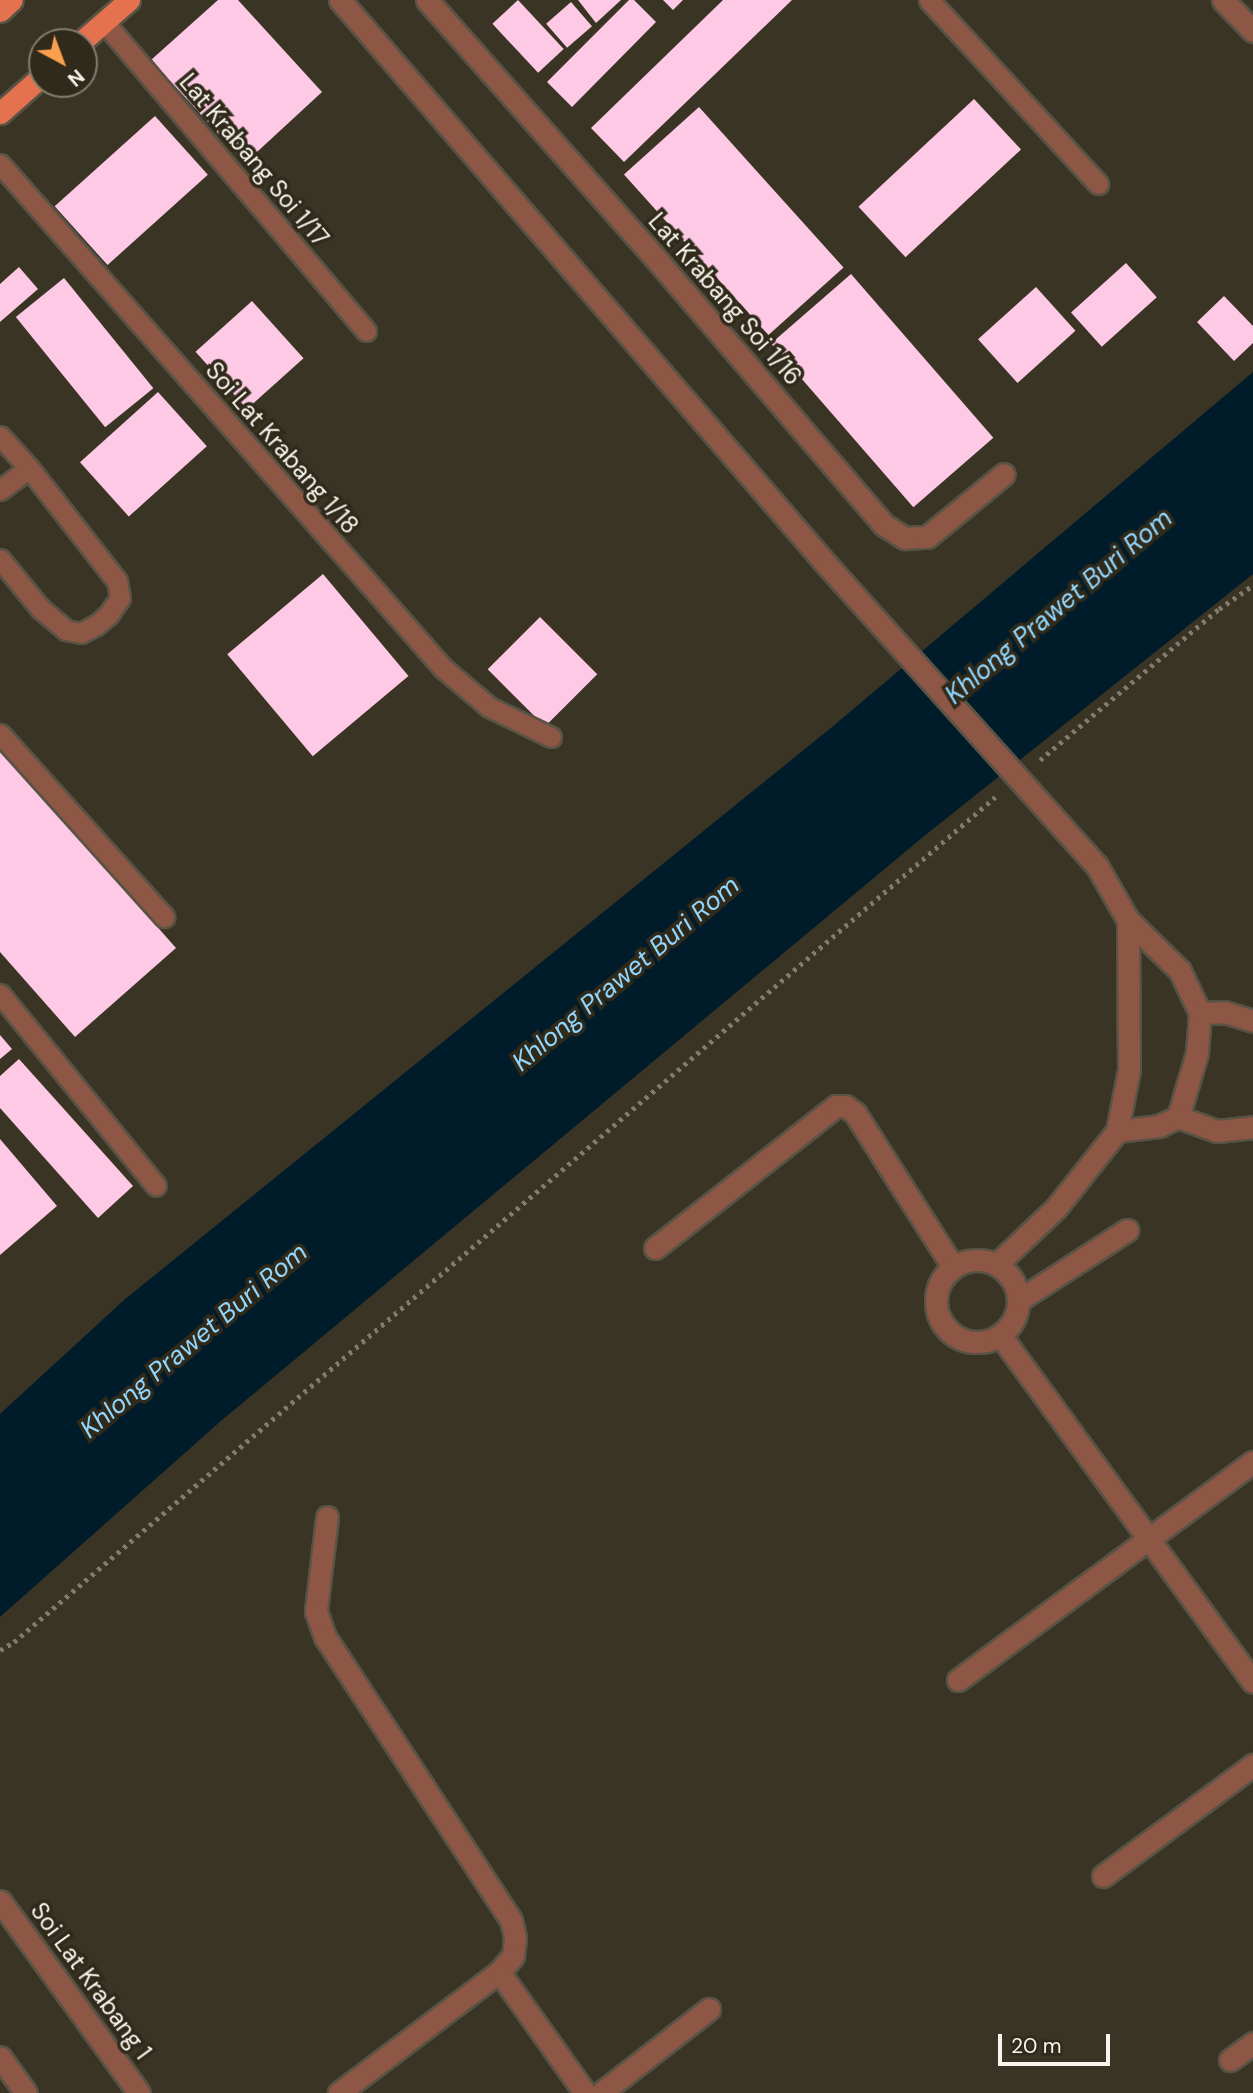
<!DOCTYPE html>
<html>
<head>
<meta charset="utf-8">
<style>
  body { margin:0 }
  #map { position:relative; width:1253px; height:2093px; overflow:hidden; background:#3a3424; font-family:"DM Sans",sans-serif }
  div>[style] { position:absolute }
  [style*='--x'] { left:calc(var(--x)*1px); top:calc(var(--y)*1px); width:calc(var(--w)*1px); rotate:calc(var(--a)*1deg) }
  .water>* { inset:0; background:#001b2a }
  .building>* { inset:0; background:#fec9e5; transform-origin:0 0 }
  .path>* { height:4.5px; margin-top:-2.25px; transform-origin:0; background:repeating-linear-gradient(90deg,#807b6e 0 3.5px,transparent 0 8.5px) }
  .roads { filter:drop-shadow(2px 0 #585344) drop-shadow(-2px 0 #585344) drop-shadow(0 2px #585344) drop-shadow(0 -2px #585344) }
  .lane>* { height:19px; margin:-9.5px; padding:0 9.5px; transform-origin:9.5px; border-radius:9.5px; background:#8e5645 }
  .street>* { height:21px; margin:-10.5px; padding:0 10.5px; transform-origin:10.5px; border-radius:10.5px; background:#8e5645 }
  .street>.ring { margin:-10.5px; padding:0; box-sizing:content-box; background:none; border:21px solid #8e5645; border-radius:50% }
  .primary>* { height:21px; margin:-10.5px; padding:0 10.5px; transform-origin:10.5px; border-radius:10.5px; background:#e4724f }
  span { translate:-50% -50%; white-space:nowrap; text-align:center; line-height:1.15; -webkit-text-stroke:7px #302a1b; paint-order:stroke }
  .street-label { font-size:24px; color:#f8f4eb }
  .water-label { font-size:26px; color:#91d6fe; font-style:italic }
  .north { position:absolute; left:28px; top:28px; width:70px; height:70px; box-sizing:border-box; background:#302a1b; border:2px solid #807b6e; border-radius:50%; rotate:139deg; font-size:19px; font-weight:700; line-height:28px; text-align:center; color:#f8f4eb }
  .north::after { content:''; display:block; margin:auto; width:24px; height:32px; background:#fa9f4e; clip-path:polygon(50% 0,100% 100%,50% 72%,0 100%) }
  .scale { position:absolute; left:998px; top:2034px; width:112px; height:32px; box-sizing:border-box; border:4px solid #f8f4eb; border-top:0; padding-left:9px; font-size:21px; line-height:24px; white-space:nowrap; color:#f8f4eb; -webkit-text-stroke:5px #302a1b; paint-order:stroke }
</style>
</head>
<body>
<div id="map">
  <div class="water">
    <i style="clip-path:polygon(1253px 372px,1253px 574px,923px 837px,222px 1420px,0 1617px,0 1414px,124px 1300px,832px 727px)"></i>
  </div>
  <div class="building">
    <i style="clip-path:polygon(218px 0,238px 0,322px 92px,245px 163px,151px 60px)"></i>
    <i style="left:518px;top:0;width:67px;height:35px;rotate:47deg"></i>
    <i style="clip-path:polygon(578px 0,621px 0,596px 23px)"></i>
    <i style="clip-path:polygon(629px 0,634px 0,656px 22px,572px 107px,547px 82px)"></i>
    <i style="clip-path:polygon(663px 0,683px 0,673px 10px)"></i>
    <i style="clip-path:polygon(723px 0,792px 0,624px 162px,591px 128px)"></i>
    <i style="left:571px;top:2px;width:32px;height:33px;rotate:49deg"></i>
    <i style="left:974px;top:99px;width:69px;height:158px;rotate:47deg"></i>
    <i style="left:699px;top:107px;width:216px;height:101px;rotate:48deg"></i>
    <i style="left:155px;top:116px;width:79px;height:135px;rotate:48deg"></i>
    <i style="left:1126px;top:263px;width:46px;height:74px;rotate:48deg"></i>
    <i style="clip-path:polygon(19px 267px,38px 289px,0 322px,0 284px)"></i>
    <i style="left:851px;top:274px;width:217px;height:106px;rotate:49deg"></i>
    <i style="left:64px;top:278px;width:142px;height:62px;rotate:51deg"></i>
    <i style="left:1036px;top:287px;width:59px;height:78px;rotate:48deg"></i>
    <i style="clip-path:polygon(1224px 296px,1253px 326px,1253px 343px,1234px 361px,1197px 322px)"></i>
    <i style="left:252px;top:301px;width:77px;height:76px;rotate:48deg"></i>
    <i style="left:158px;top:392px;width:73px;height:105px;rotate:48deg"></i>
    <i style="left:323px;top:574px;width:133px;height:125px;rotate:50deg"></i>
    <i style="left:540px;top:617px;width:81px;height:74px;rotate:45deg"></i>
    <i style="clip-path:polygon(0 749px,176px 948px,75px 1037px,0 952px)"></i>
    <i style="clip-path:polygon(0 1035px,12px 1049px,0 1059px)"></i>
    <i style="clip-path:polygon(19px 1059px,133px 1186px,98px 1218px,0 1108px,0 1076px)"></i>
    <i style="clip-path:polygon(0 1139px,57px 1206px,0 1255px)"></i>
  </div>
  <div class="path">
    <i style="--x:1040;--y:760;--w:234;--a:-40.2"></i>
    <i style="--x:1219;--y:609;--w:42;--a:-35.2"></i>
    <i style="--x:0;--y:1650;--w:16;--a:-30"></i>
    <i style="--x:14;--y:1642;--w:1295;--a:-40.74"></i>
  </div>
  <div class="roads">
    <div class="lane">
      <i style="--x:929;--y:0;--w:250;--a:47.4"></i>
      <i style="--x:104;--y:22;--w:405;--a:49.7"></i>
      <i style="--x:0;--y:164;--w:671;--a:48.69"></i>
      <i style="--x:443;--y:668;--w:60;--a:40.3"></i>
      <i style="--x:489;--y:707;--w:69;--a:25.8"></i>
      <i style="--x:0;--y:436;--w:43;--a:47.8"></i>
      <i style="--x:0;--y:490;--w:36;--a:-37"></i>
      <i style="--x:29;--y:468;--w:143;--a:52.1"></i>
      <i style="--x:117;--y:581;--w:17;--a:80"></i>
      <i style="--x:120;--y:598;--w:21;--a:125"></i>
      <i style="--x:108;--y:615;--w:16;--a:140"></i>
      <i style="--x:96;--y:625;--w:17;--a:152"></i>
      <i style="--x:81;--y:633;--w:15;--a:-169"></i>
      <i style="--x:66;--y:630;--w:34;--a:-140"></i>
      <i style="--x:40;--y:608;--w:63;--a:-129.2"></i>
      <i style="--x:0;--y:734;--w:246;--a:48.1"></i>
      <i style="--x:0;--y:994;--w:247;--a:50.9"></i>
    </div>
    <div class="street">
      <i style="--x:340;--y:0;--w:746;--a:49.24"></i>
      <i style="--x:827;--y:565;--w:404;--a:48.1"></i>
      <i style="--x:1097;--y:866;--w:62;--a:60.1"></i>
      <i style="--x:1128;--y:920;--w:73;--a:44.4"></i>
      <i style="--x:1180;--y:971;--w:47;--a:64.5"></i>
      <i style="--x:1200;--y:1013;--w:40;--a:94.3"></i>
      <i style="--x:1197;--y:1053;--w:67;--a:106.5"></i>
      <i style="--x:1178;--y:1117;--w:21;--a:155"></i>
      <i style="--x:1159;--y:1126;--w:42;--a:173.2"></i>
      <i style="--x:427;--y:0;--w:355;--a:48.5"></i>
      <i style="--x:662;--y:266;--w:341;--a:49.4"></i>
      <i style="--x:884;--y:525;--w:25;--a:32"></i>
      <i style="--x:905;--y:538;--w:22;--a:-3"></i>
      <i style="--x:927;--y:537;--w:99;--a:-39.3"></i>
      <i style="--x:1223;--y:0;--w:43;--a:45.9"></i>
      <i style="--x:1200;--y:1013;--w:24;--a:-2"></i>
      <i style="--x:1224;--y:1012;--w:30;--a:17"></i>
      <i style="--x:1178;--y:1117;--w:41;--a:19.7"></i>
      <i style="--x:1217;--y:1131;--w:36;--a:-6"></i>
      <i style="--x:655;--y:1248;--w:230;--a:-38.1"></i>
      <i style="--x:836;--y:1106;--w:9;--a:0"></i>
      <i style="--x:845;--y:1106;--w:12;--a:35"></i>
      <i style="--x:855;--y:1113;--w:183;--a:57.5"></i>
      <i class="ring" style="left:936px;top:1260px;width:61px;height:61px"></i>
      <i style="--x:997;--y:1264;--w:81;--a:-43.5"></i>
      <i style="--x:1056;--y:1208;--w:98;--a:-51.6"></i>
      <i style="--x:1117;--y:1131;--w:62;--a:-78.9"></i>
      <i style="--x:1129;--y:1070;--w:150;--a:-90.4"></i>
      <i style="--x:1019;--y:1300;--w:129;--a:-32.9"></i>
      <i style="--x:1000;--y:1335;--w:429;--a:53.9"></i>
      <i style="--x:327;--y:1517;--w:95;--a:96.7"></i>
      <i style="--x:316;--y:1611;--w:28;--a:71"></i>
      <i style="--x:325;--y:1637;--w:339;--a:56.7"></i>
      <i style="--x:511;--y:1920;--w:18;--a:77"></i>
      <i style="--x:515;--y:1938;--w:18;--a:96"></i>
      <i style="--x:513;--y:1956;--w:21;--a:131"></i>
      <i style="--x:499;--y:1972;--w:201;--a:142.9"></i>
      <i style="--x:958;--y:1680;--w:367;--a:-36.5"></i>
      <i style="--x:1103;--y:1876;--w:187;--a:-36.5"></i>
      <i style="--x:0;--y:1901;--w:237;--a:54.1"></i>
      <i style="--x:499;--y:1972;--w:148;--a:54.6"></i>
      <i style="--x:0;--y:2057;--w:44;--a:54.2"></i>
      <i style="--x:1230;--y:2060;--w:29;--a:-36"></i>
      <i style="--x:601;--y:2093;--w:137;--a:-37.9"></i>
    </div>
    <div class="primary">
      <i style="--x:0;--y:11;--w:16;--a:-43"></i>
      <i style="--x:81;--y:42;--w:64;--a:-41.2"></i>
      <i style="--x:0;--y:113;--w:56;--a:-41.4"></i>
    </div>
  </div>
  <div class="street-label">
    <span style="left:254px;top:160px;rotate:50deg">Lat Krabang Soi 1/17</span>
    <span style="left:725px;top:299px;rotate:49deg">Lat Krabang Soi 1/16</span>
    <span style="left:282px;top:448px;rotate:49deg">Soi Lat Krabang 1/18</span>
    <span style="left:91px;top:1981px;rotate:54deg">Soi Lat Krabang 1</span>
  </div>
  <div class="water-label">
    <span style="left:1059px;top:607px;rotate:-40deg">Khlong Prawet Buri Rom</span>
    <span style="left:626px;top:974px;rotate:-40deg">Khlong Prawet Buri Rom</span>
    <span style="left:194px;top:1341px;rotate:-40deg">Khlong Prawet Buri Rom</span>
  </div>
  <div class="north">N</div>
  <div class="scale">20 m</div>
</div>
</body>
</html>
